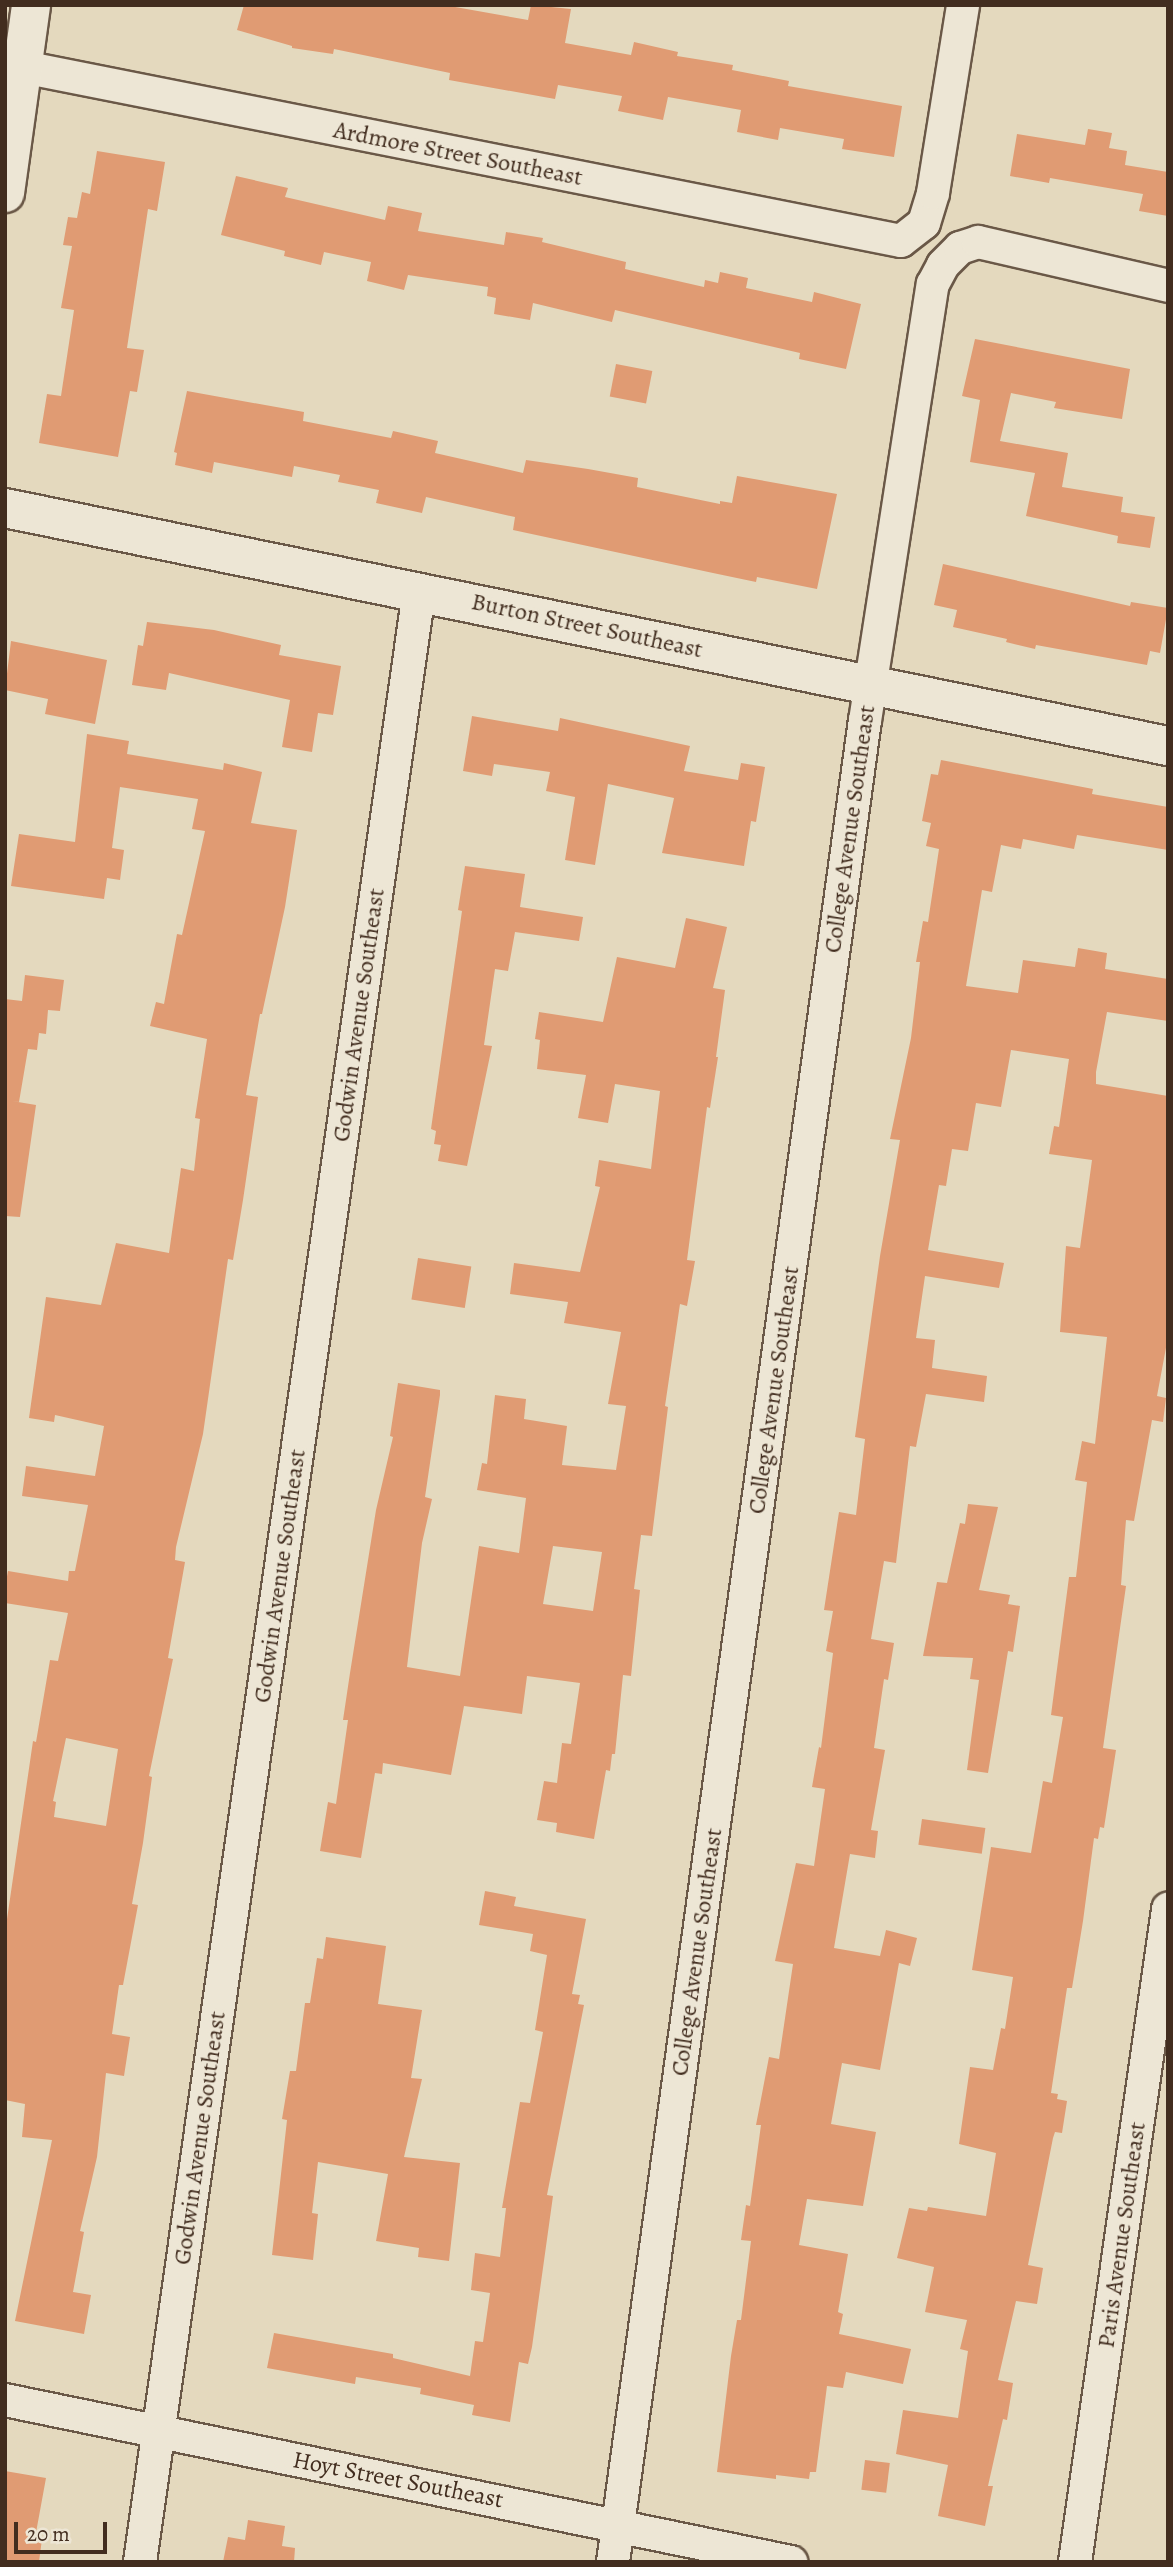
<!DOCTYPE html>
<html>
<head>
<meta charset="utf-8">
<style>
  body { margin:0 }
  #map { position:relative; width:1173px; height:2567px; overflow:hidden; background:#e4d9be; font-family:Alegreya,serif }
  div>[style] { position:absolute }
  [style*='--x'] { left:calc(var(--x)*1px); top:calc(var(--y)*1px); width:calc(var(--w)*1px); rotate:calc(var(--a)*1deg) }
  .building>* { inset:0; background:#e09b73; transform-origin:0 0 }
  .roads { filter:drop-shadow(2px 0 #6a5847) drop-shadow(-2px 0 #6a5847) drop-shadow(0 2px #6a5847) drop-shadow(0 -2px #6a5847) }
  .minor>* { height:32px; margin:-16px; padding:0 16px; transform-origin:16px; border-radius:16px; background:#ede6d5 }
  .tertiary>* { height:38px; margin:-19px; padding:0 19px; transform-origin:19px; border-radius:19px; background:#ede6d5 }
  .secondary>* { height:38px; margin:-19px; padding:0 19px; transform-origin:19px; border-radius:19px; background:#ede6d5 }
  span { translate:-50% -50%; white-space:nowrap; text-align:center; line-height:1.15; -webkit-text-stroke:5px #ede6d5; paint-order:stroke }
  .street-label { font-size:24px; color:#422d1f }
  .frame { position:absolute; inset:0; border:7px solid #422d1f; pointer-events:none }
  .scale { position:absolute; left:14px; top:2522px; width:93px; height:32px; box-sizing:border-box; border:4px solid #422d1f; border-top:0; padding-left:9px; font-size:21px; line-height:24px; white-space:nowrap; color:#422d1f; -webkit-text-stroke:5px #ede6d5; paint-order:stroke }
</style>
</head>
<body>
<div id="map">
  <div class="building">
    <i style="clip-path:polygon(244px 5px,444px 5px,528px 20px,531px 5px,571px 9px,565px 43px,631px 55px,634px 42px,678px 52px,677px 56px,733px 65px,732px 70px,789px 81px,788px 86px,902px 106px,894px 157px,842px 149px,844px 139px,780px 128px,778px 140px,737px 132px,741px 110px,668px 97px,663px 120px,618px 111px,622px 96px,558px 85px,555px 99px,449px 80px,450px 73px,334px 49px,333px 54px,292px 48px,292px 46px,237px 30px)"></i>
    <i style="clip-path:polygon(1088px 129px,1112px 133px,1109px 148px,1127px 151px,1125px 165px,1168px 172px,1168px 216px,1139px 211px,1143px 194px,1050px 178px,1049px 183px,1010px 176px,1017px 134px,1085px 145px)"></i>
    <i style="clip-path:polygon(97px 151px,165px 162px,157px 211px,148px 209px,127px 348px,144px 350px,137px 392px,130px 391px,118px 457px,39px 443px,47px 394px,61px 396px,74px 310px,61px 308px,72px 246px,63px 245px,68px 217px,77px 218px,82px 192px,90px 194px)"></i>
    <i style="clip-path:polygon(236px 176px,288px 188px,285px 197px,385px 220px,388px 206px,422px 213px,418px 231px,504px 245px,506px 232px,543px 238px,542px 242px,626px 262px,625px 269px,704px 287px,705px 280px,718px 283px,720px 272px,748px 278px,746px 288px,812px 302px,814px 292px,861px 304px,846px 369px,799px 359px,800px 353px,615px 310px,612px 322px,533px 303px,530px 320px,494px 314px,496px 298px,487px 296px,488px 287px,408px 275px,404px 290px,367px 281px,371px 262px,324px 252px,321px 265px,284px 256px,285px 251px,221px 235px)"></i>
    <i style="clip-path:polygon(975px 339px,1130px 369px,1122px 419px,1054px 408px,1056px 402px,1011px 393px,1000px 441px,1068px 453px,1062px 487px,1123px 497px,1121px 512px,1155px 517px,1150px 548px,1117px 543px,1118px 536px,1026px 516px,1035px 473px,970px 462px,980px 400px,962px 396px)"></i>
    <i style="left:616px;top:364px;width:37px;height:33px;rotate:11deg"></i>
    <i style="clip-path:polygon(187px 391px,304px 412px,303px 421px,391px 438px,393px 431px,438px 441px,435px 453px,523px 473px,526px 460px,588px 469px,638px 478px,637px 487px,720px 504px,720px 501px,732px 503px,737px 476px,837px 494px,817px 589px,757px 577px,756px 582px,713px 573px,513px 530px,515px 517px,426px 497px,422px 513px,376px 503px,379px 490px,338px 482px,340px 475px,294px 466px,292px 477px,214px 462px,212px 473px,175px 465px,177px 453px,174px 452px)"></i>
    <i style="clip-path:polygon(943px 564px,1130px 606px,1131px 602px,1168px 608px,1160px 653px,1150px 651px,1147px 665px,1036px 645px,1035px 649px,1006px 642px,1007px 639px,953px 627px,957px 610px,934px 605px)"></i>
    <i style="clip-path:polygon(147px 622px,214px 630px,281px 645px,279px 655px,341px 666px,333px 715px,318px 713px,312px 752px,282px 747px,290px 700px,169px 673px,166px 690px,132px 685px,138px 645px,143px 646px)"></i>
    <i style="clip-path:polygon(11px 641px,107px 660px,95px 724px,45px 714px,48px 699px,5px 690px)"></i>
    <i style="clip-path:polygon(472px 716px,558px 731px,560px 718px,690px 746px,684px 771px,738px 780px,741px 763px,765px 767px,756px 822px,751px 821px,744px 866px,662px 853px,674px 798px,608px 784px,595px 865px,565px 860px,575px 797px,546px 791px,550px 772px,494px 764px,492px 776px,463px 771px)"></i>
    <i style="clip-path:polygon(evenodd,87px 734px,129px 741px,127px 754px,223px 770px,224px 763px,262px 772px,251px 823px,297px 830px,285px 907px,262px 1014px,260px 1014px,246px 1095px,258px 1097px,243px 1200px,233px 1260px,228px 1259px,203px 1434px,176px 1547px,175px 1560px,185px 1562px,168px 1658px,173px 1659px,149px 1776px,152px 1777px,143px 1843px,132px 1904px,138px 1905px,123px 1985px,119px 1985px,112px 2034px,130px 2037px,124px 2076px,106px 2073px,97px 2157px,80px 2231px,84px 2232px,73px 2292px,91px 2295px,84px 2334px,15px 2321px,52px 2140px,22px 2137px,25px 2104px,5px 2100px,5px 1933px,33px 1741px,36px 1742px,50px 1660px,58px 1661px,68px 1613px,5px 1603px,5px 1587px,8px 1571px,68px 1581px,69px 1571px,75px 1571px,88px 1505px,22px 1496px,26px 1466px,95px 1476px,104px 1426px,55px 1415px,54px 1422px,29px 1418px,46px 1297px,101px 1305px,116px 1243px,169px 1253px,181px 1168px,194px 1171px,200px 1119px,195px 1118px,207px 1039px,150px 1026px,156px 1002px,164px 1004px,177px 934px,182px 935px,205px 831px,192px 829px,198px 799px,120px 787px,112px 848px,124px 850px,120px 880px,107px 878px,104px 899px,11px 886px,19px 834px,75px 842px,87px 734px,66px 1738px,118px 1749px,106px 1826px,54px 1817px,56px 1802px,53px 1801px,66px 1738px)"></i>
    <i style="clip-path:polygon(941px 760px,1093px 789px,1092px 794px,1168px 807px,1168px 850px,1077px 835px,1074px 849px,1023px 839px,1021px 849px,1001px 845px,992px 892px,982px 890px,966px 986px,1018px 993px,1023px 960px,1075px 967px,1078px 948px,1107px 953px,1105px 969px,1168px 979px,1168px 1021px,1107px 1012px,1096px 1072px,1096px 1084px,1168px 1096px,1168px 1337px,1157px 1396px,1166px 1398px,1163px 1422px,1152px 1420px,1134px 1521px,1126px 1520px,1121px 1585px,1126px 1586px,1103px 1748px,1116px 1750px,1104px 1828px,1100px 1827px,1098px 1839px,1094px 1838px,1083px 1921px,1072px 1988px,1067px 1988px,1051px 2093px,1058px 2094px,1057px 2099px,1067px 2101px,1062px 2133px,1055px 2132px,1053px 2138px,1028px 2265px,1043px 2268px,1037px 2304px,1016px 2301px,998px 2380px,1013px 2383px,1007px 2420px,1003px 2419px,988px 2486px,993px 2486px,985px 2526px,938px 2516px,948px 2465px,896px 2454px,903px 2410px,958px 2418px,968px 2351px,960px 2349px,967px 2320px,925px 2312px,934px 2267px,897px 2258px,909px 2208px,927px 2211px,928px 2207px,986px 2216px,996px 2153px,959px 2144px,970px 2067px,993px 2070px,1001px 2028px,1005px 2029px,1013px 1977px,972px 1970px,991px 1847px,1031px 1853px,1043px 1781px,1052px 1783px,1063px 1717px,1051px 1715px,1069px 1577px,1076px 1577px,1087px 1482px,1075px 1480px,1082px 1441px,1095px 1444px,1107px 1337px,1060px 1332px,1066px 1246px,1080px 1248px,1092px 1160px,1049px 1154px,1054px 1126px,1059px 1127px,1069px 1059px,1011px 1050px,1001px 1107px,976px 1103px,968px 1151px,952px 1149px,946px 1186px,939px 1185px,928px 1250px,1004px 1263px,999px 1288px,925px 1276px,916px 1338px,935px 1340px,932px 1368px,987px 1376px,984px 1402px,926px 1394px,916px 1447px,910px 1446px,896px 1563px,884px 1561px,871px 1639px,894px 1643px,888px 1680px,884px 1679px,874px 1748px,885px 1750px,871px 1830px,878px 1831px,875px 1858px,850px 1854px,834px 1948px,880px 1956px,886px 1930px,917px 1938px,910px 1966px,899px 1963px,880px 2070px,842px 2063px,831px 2124px,876px 2132px,863px 2206px,807px 2199px,799px 2245px,848px 2254px,838px 2312px,843px 2314px,839px 2334px,911px 2349px,903px 2384px,846px 2372px,843px 2388px,827px 2386px,816px 2472px,810px 2472px,809px 2479px,776px 2475px,776px 2479px,717px 2472px,731px 2356px,737px 2320px,741px 2320px,751px 2241px,741px 2240px,746px 2205px,750px 2206px,761px 2125px,756px 2125px,769px 2057px,779px 2059px,793px 1964px,775px 1961px,796px 1863px,814px 1866px,825px 1789px,812px 1787px,819px 1747px,821px 1748px,833px 1653px,826px 1651px,833px 1611px,824px 1610px,839px 1512px,856px 1515px,865px 1439px,855px 1437px,880px 1256px,900px 1140px,890px 1139px,911px 1038px,920px 962px,916px 962px,923px 921px,928px 922px,939px 849px,926px 846px,931px 823px,922px 821px,931px 774px,938px 775px)"></i>
    <i style="clip-path:polygon(465px 866px,525px 874px,520px 907px,583px 917px,579px 941px,515px 932px,508px 971px,495px 969px,484px 1045px,492px 1046px,467px 1166px,438px 1161px,441px 1145px,434px 1144px,436px 1131px,431px 1129px,462px 911px,458px 910px)"></i>
    <i style="clip-path:polygon(evenodd,686px 918px,727px 927px,713px 988px,725px 990px,716px 1057px,718px 1057px,710px 1108px,707px 1107px,687px 1260px,695px 1261px,687px 1306px,680px 1304px,665px 1406px,668px 1407px,652px 1536px,641px 1535px,634px 1589px,640px 1590px,631px 1676px,623px 1675px,615px 1754px,612px 1754px,610px 1771px,606px 1770px,594px 1839px,556px 1832px,557px 1823px,537px 1820px,544px 1781px,557px 1783px,562px 1743px,571px 1744px,580px 1683px,527px 1676px,522px 1714px,464px 1706px,451px 1775px,383px 1763px,382px 1774px,375px 1773px,361px 1858px,320px 1851px,328px 1802px,336px 1804px,348px 1720px,343px 1720px,350px 1673px,376px 1510px,393px 1437px,390px 1436px,398px 1383px,440px 1390px,440px 1395px,425px 1497px,432px 1499px,422px 1543px,407px 1667px,460px 1676px,479px 1546px,519px 1553px,526px 1498px,477px 1490px,482px 1463px,487px 1464px,495px 1395px,526px 1399px,524px 1419px,567px 1426px,562px 1465px,616px 1470px,626px 1406px,608px 1404px,621px 1332px,564px 1323px,568px 1302px,510px 1294px,514px 1263px,580px 1272px,600px 1187px,595px 1186px,599px 1160px,651px 1169px,660px 1091px,615px 1084px,608px 1123px,578px 1118px,586px 1075px,537px 1069px,540px 1040px,535px 1039px,539px 1012px,603px 1022px,617px 957px,675px 968px,686px 918px,553px 1546px,602px 1552px,593px 1611px,543px 1604px,553px 1546px)"></i>
    <i style="clip-path:polygon(25px 975px,64px 980px,60px 1011px,48px 1010px,46px 1034px,39px 1033px,37px 1050px,28px 1049px,19px 1102px,12px 1101px,36px 1105px,20px 1217px,5px 1216px,5px 999px,22px 1001px)"></i>
    <i style="left:418px;top:1258px;width:54px;height:42px;rotate:9deg"></i>
    <i style="clip-path:polygon(968px 1504px,998px 1507px,979px 1590px,1010px 1595px,1008px 1604px,1020px 1606px,1013px 1652px,1008px 1651px,988px 1773px,967px 1770px,979px 1680px,970px 1679px,973px 1658px,923px 1656px,937px 1582px,947px 1583px,960px 1523px,965px 1524px)"></i>
    <i style="left:922px;top:1819px;width:64px;height:26px;rotate:8deg"></i>
    <i style="clip-path:polygon(485px 1891px,516px 1897px,514px 1906px,586px 1919px,572px 1994px,580px 1995px,578px 2004px,584px 2005px,547px 2195px,553px 2196px,532px 2347px,528px 2364px,519px 2362px,510px 2422px,472px 2415px,474px 2405px,420px 2394px,421px 2388px,356px 2377px,355px 2384px,267px 2368px,274px 2333px,393px 2354px,393px 2358px,470px 2376px,475px 2341px,483px 2342px,490px 2293px,471px 2290px,475px 2253px,500px 2257px,506px 2208px,502px 2208px,520px 2102px,530px 2103px,543px 2032px,535px 2030px,547px 1955px,530px 1951px,533px 1934px,479px 1925px)"></i>
    <i style="clip-path:polygon(326px 1937px,386px 1946px,378px 2004px,422px 2010px,411px 2078px,422px 2079px,404px 2157px,460px 2163px,449px 2261px,418px 2257px,419px 2248px,376px 2241px,388px 2174px,318px 2162px,312px 2213px,318px 2214px,313px 2260px,272px 2255px,287px 2120px,282px 2119px,290px 2071px,296px 2071px,305px 2003px,310px 2003px,317px 1958px,323px 1959px)"></i>
    <i style="left:865px;top:2460px;width:25px;height:30px;rotate:7deg"></i>
    <i style="clip-path:polygon(5px 2471px,46px 2478px,35px 2538px,42px 2539px,39px 2562px,5px 2562px)"></i>
    <i style="clip-path:polygon(248px 2520px,285px 2526px,282px 2546px,295px 2548px,294px 2562px,223px 2562px,228px 2537px,245px 2540px)"></i>
  </div>
  <div class="roads">
    <div class="minor">
      <i style="--x:23;--y:67;--w:895;--a:11.21"></i>
      <i style="--x:901;--y:241;--w:29;--a:-38"></i>
      <i style="--x:924;--y:223;--w:31;--a:-73"></i>
      <i style="--x:933;--y:193;--w:190;--a:-80.9"></i>
      <i style="--x:5;--y:2400;--w:803;--a:11.65"></i>
      <i style="--x:140;--y:2562;--w:1991;--a:-81.94"></i>
      <i style="--x:613;--y:2562;--w:1858;--a:-82.21"></i>
      <i style="--x:865;--y:721;--w:442;--a:-81.2"></i>
      <i style="--x:933;--y:284;--w:21;--a:-62"></i>
      <i style="--x:943;--y:265;--w:24;--a:-45"></i>
      <i style="--x:960;--y:248;--w:19;--a:-18"></i>
      <i style="--x:978;--y:242;--w:195;--a:13"></i>
      <i style="--x:1075;--y:2562;--w:660;--a:-81.89"></i>
    </div>
    <div class="tertiary">
      <i style="--x:5;--y:193;--w:190;--a:-82.1"></i>
    </div>
    <div class="secondary">
      <i style="--x:5;--y:508;--w:1187;--a:11.57"></i>
    </div>
  </div>
  <div class="street-label">
    <span style="left:458px;top:154px;rotate:11deg">Ardmore Street Southeast</span>
    <span style="left:587px;top:626px;rotate:12deg">Burton Street Southeast</span>
    <span style="left:850px;top:829px;rotate:-82deg">College Avenue Southeast</span>
    <span style="left:359px;top:1015px;rotate:-82deg">Godwin Avenue Southeast</span>
    <span style="left:774px;top:1390px;rotate:-82deg">College Avenue Southeast</span>
    <span style="left:280px;top:1576px;rotate:-82deg">Godwin Avenue Southeast</span>
    <span style="left:697px;top:1952px;rotate:-82deg">College Avenue Southeast</span>
    <span style="left:200px;top:2138px;rotate:-82deg">Godwin Avenue Southeast</span>
    <span style="left:1122px;top:2235px;rotate:-82deg">Paris Avenue Southeast</span>
    <span style="left:398px;top:2480px;rotate:11deg">Hoyt Street Southeast</span>
  </div>
  <div class="frame"></div>
  <div class="scale">20 m</div>
</div>
</body>
</html>
